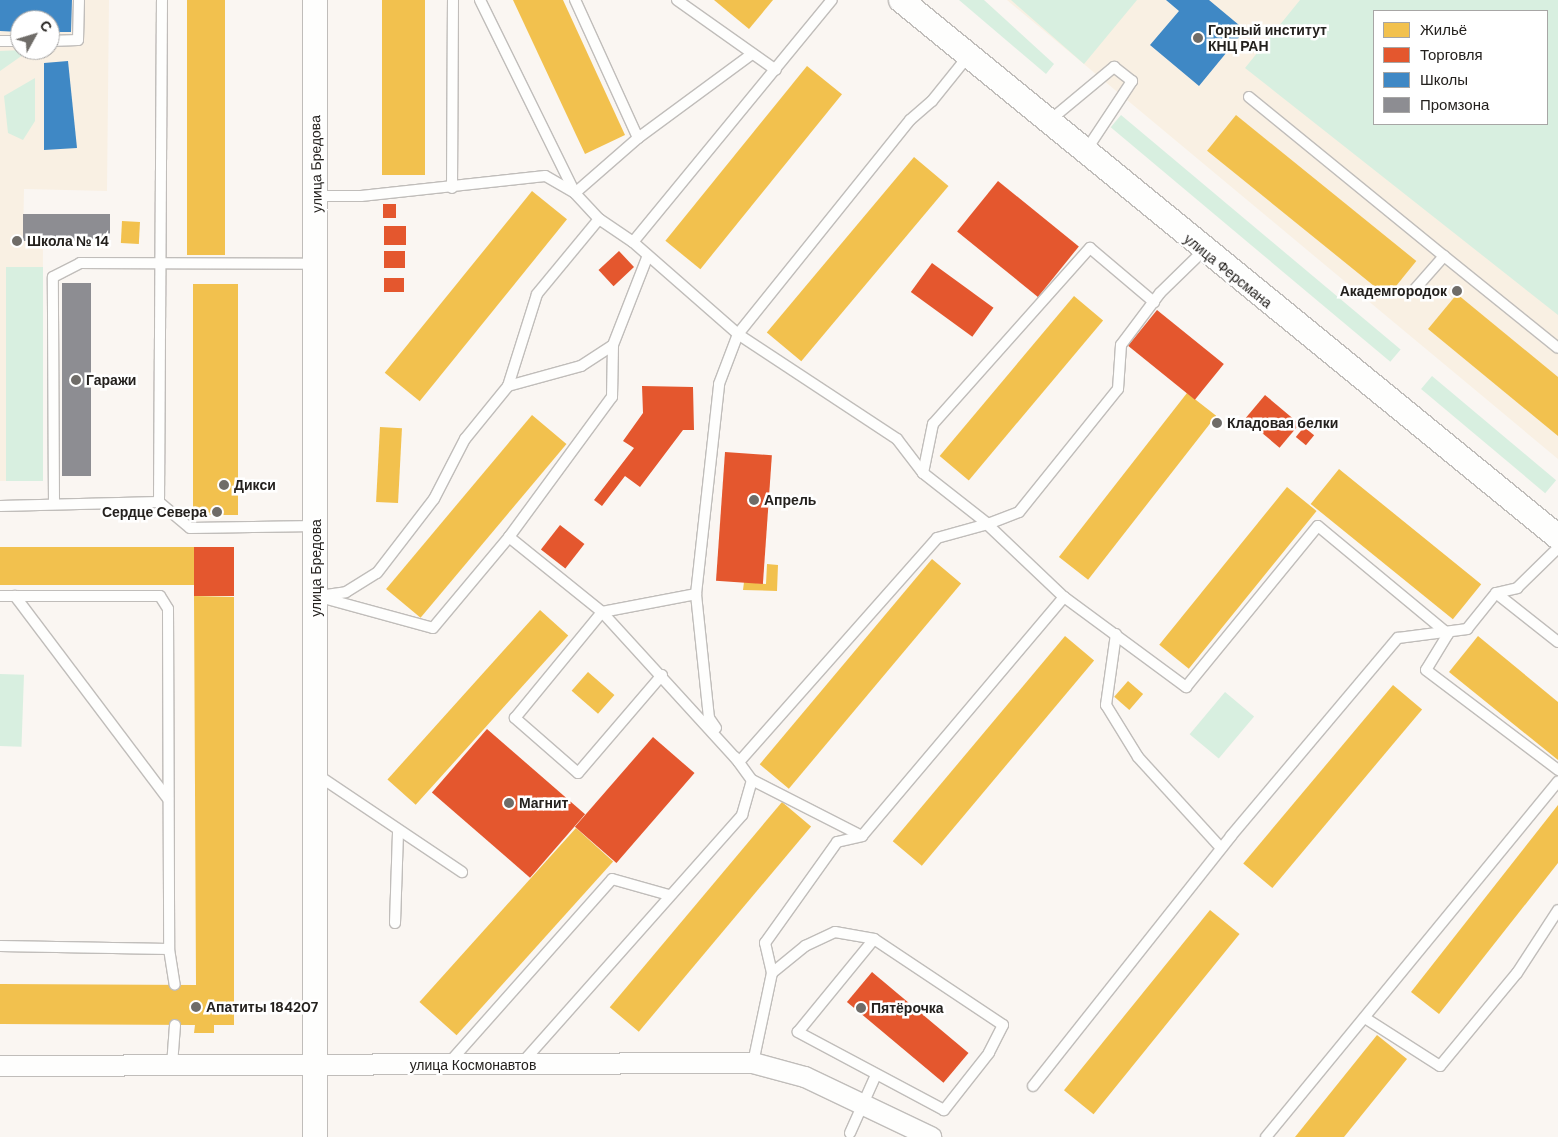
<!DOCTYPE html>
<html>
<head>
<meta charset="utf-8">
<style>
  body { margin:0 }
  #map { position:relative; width:1558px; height:1137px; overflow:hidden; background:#faf6f2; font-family:"DM Sans",sans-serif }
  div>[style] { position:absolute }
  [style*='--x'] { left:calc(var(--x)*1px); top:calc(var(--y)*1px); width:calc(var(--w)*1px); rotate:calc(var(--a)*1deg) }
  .education>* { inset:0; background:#f9f0e3 }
  .green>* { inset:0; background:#d8efe0; transform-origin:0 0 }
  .homes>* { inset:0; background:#f2c14e; transform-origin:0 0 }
  .shops>* { inset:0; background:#e4572e; transform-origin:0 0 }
  .schools>* { inset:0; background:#3f88c5 }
  .industry>* { inset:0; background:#8d8d92; transform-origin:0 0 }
  .roads { filter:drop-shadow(1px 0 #c0bdba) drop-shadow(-1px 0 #c0bdba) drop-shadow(0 1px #c0bdba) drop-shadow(0 -1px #c0bdba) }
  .service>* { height:10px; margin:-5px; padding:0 5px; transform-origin:5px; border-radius:5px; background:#fefefd }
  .minor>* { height:20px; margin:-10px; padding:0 10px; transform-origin:10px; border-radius:10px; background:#fefefd }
  .tertiary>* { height:24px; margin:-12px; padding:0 12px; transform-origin:12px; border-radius:12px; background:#fefefd }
  .dots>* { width:14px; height:14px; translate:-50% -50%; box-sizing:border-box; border:2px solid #fff; border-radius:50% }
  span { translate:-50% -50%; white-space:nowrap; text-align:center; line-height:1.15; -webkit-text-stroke:5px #fff; paint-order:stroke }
  .poi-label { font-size:14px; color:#24211e; font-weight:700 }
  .left { translate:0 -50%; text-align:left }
  .right { translate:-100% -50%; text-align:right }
  .street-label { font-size:14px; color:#24211e }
  .legend { position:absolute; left:1373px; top:10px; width:175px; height:115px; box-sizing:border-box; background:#fff; border:1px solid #a7a6a5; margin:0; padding:6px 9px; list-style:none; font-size:15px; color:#24211e }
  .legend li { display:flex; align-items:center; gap:10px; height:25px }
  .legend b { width:25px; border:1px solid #a7a6a5 }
  .north { position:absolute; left:10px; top:10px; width:50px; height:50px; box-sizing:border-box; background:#fff; border:1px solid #a7a6a5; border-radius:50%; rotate:51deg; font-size:14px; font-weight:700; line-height:20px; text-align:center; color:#24211e }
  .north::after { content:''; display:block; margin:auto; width:18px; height:22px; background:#6f6c68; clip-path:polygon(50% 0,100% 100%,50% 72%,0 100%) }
</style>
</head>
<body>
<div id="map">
  <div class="education">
    <i style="clip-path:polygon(evenodd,0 0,109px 0,107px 191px,24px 189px,23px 240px,43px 242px,42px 480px,0 481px,0 0,20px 20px,50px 20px,50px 50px,20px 50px,20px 20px)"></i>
    <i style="clip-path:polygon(evenodd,1007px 0,1558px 0,1558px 459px,1007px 0,1374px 11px,1547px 11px,1547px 124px,1374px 124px,1374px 11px)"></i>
  </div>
  <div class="green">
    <i style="clip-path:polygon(959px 0,984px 0,1054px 64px,1046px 74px)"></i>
    <i style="clip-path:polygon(1011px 0,1137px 0,1084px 64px)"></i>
    <i style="clip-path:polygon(evenodd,1300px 0,1558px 0,1558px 315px,1245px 68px,1300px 0,1374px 11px,1547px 11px,1547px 124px,1374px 124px,1374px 11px)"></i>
    <i style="clip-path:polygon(23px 50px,30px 50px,0 71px,0 51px)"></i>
    <i style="clip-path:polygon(35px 78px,35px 121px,23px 140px,8px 133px,4px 96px)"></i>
    <i style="left:1121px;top:115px;width:365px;height:16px;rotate:40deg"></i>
    <i style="left:6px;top:267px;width:37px;height:214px"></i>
    <i style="left:1432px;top:376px;width:162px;height:17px;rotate:40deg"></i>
    <i style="left:0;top:674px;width:24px;height:72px;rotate:2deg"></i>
    <i style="left:1225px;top:692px;width:38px;height:55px;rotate:40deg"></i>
  </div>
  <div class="homes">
    <i style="left:187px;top:0;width:38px;height:255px"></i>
    <i style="left:382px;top:0;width:43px;height:175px"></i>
    <i style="clip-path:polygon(513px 0,563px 0,625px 135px,585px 154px)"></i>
    <i style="clip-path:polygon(714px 0,773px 0,749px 29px)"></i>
    <i style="left:807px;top:66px;width:45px;height:225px;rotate:39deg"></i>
    <i style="left:1236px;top:115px;width:232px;height:46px;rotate:39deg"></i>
    <i style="left:914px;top:157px;width:45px;height:229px;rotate:40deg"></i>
    <i style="left:532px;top:191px;width:45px;height:234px;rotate:39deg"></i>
    <i style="left:122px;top:221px;width:18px;height:22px;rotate:3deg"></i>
    <i style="left:238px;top:284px;width:231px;height:45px;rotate:90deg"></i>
    <i style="clip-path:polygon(1457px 294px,1558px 377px,1558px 436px,1428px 329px)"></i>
    <i style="left:1074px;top:296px;width:38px;height:209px;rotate:40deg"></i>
    <i style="left:1187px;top:393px;width:37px;height:208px;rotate:38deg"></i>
    <i style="left:532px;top:415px;width:45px;height:227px;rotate:40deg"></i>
    <i style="left:380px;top:427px;width:22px;height:75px;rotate:3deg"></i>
    <i style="left:1339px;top:469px;width:183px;height:45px;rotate:39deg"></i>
    <i style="left:1287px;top:487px;width:38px;height:203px;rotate:39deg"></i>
    <i style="left:194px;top:547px;width:38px;height:194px;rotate:90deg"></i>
    <i style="left:932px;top:559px;width:38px;height:268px;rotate:40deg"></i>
    <i style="clip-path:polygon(767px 564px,778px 565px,777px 591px,743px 590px,744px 582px,766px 584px)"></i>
    <i style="clip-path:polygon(194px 596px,234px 597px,234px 1025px,214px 1025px,214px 1033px,194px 1033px,195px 1025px,0 1024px,0 984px,196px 985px)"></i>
    <i style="left:540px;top:610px;width:38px;height:228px;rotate:42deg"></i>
    <i style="left:1065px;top:636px;width:38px;height:268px;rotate:40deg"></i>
    <i style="clip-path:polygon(1478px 636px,1558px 702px,1558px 760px,1449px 672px)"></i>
    <i style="left:588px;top:672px;width:35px;height:25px;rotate:41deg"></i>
    <i style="left:1128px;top:681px;width:20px;height:21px;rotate:41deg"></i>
    <i style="left:1393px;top:685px;width:38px;height:233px;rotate:40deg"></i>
    <i style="left:782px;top:802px;width:38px;height:268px;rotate:40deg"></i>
    <i style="clip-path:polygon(1558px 805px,1558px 863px,1439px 1014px,1411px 992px)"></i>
    <i style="left:576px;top:828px;width:50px;height:234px;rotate:42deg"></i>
    <i style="left:1210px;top:910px;width:38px;height:232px;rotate:39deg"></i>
    <i style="clip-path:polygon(1377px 1035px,1407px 1059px,1344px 1137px,1295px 1137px)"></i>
  </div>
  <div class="shops">
    <i style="left:998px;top:181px;width:104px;height:65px;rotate:39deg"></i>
    <i style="left:383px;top:204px;width:13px;height:14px"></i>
    <i style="left:384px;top:226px;width:22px;height:19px"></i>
    <i style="left:384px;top:251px;width:21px;height:17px"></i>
    <i style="left:619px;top:251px;width:22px;height:28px;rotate:47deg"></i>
    <i style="left:932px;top:263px;width:76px;height:36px;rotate:36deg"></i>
    <i style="left:384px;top:278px;width:20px;height:14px"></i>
    <i style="left:1157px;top:310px;width:86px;height:46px;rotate:39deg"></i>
    <i style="clip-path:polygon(642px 386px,693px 387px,694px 430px,683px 430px,640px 487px,625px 476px,602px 506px,594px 500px,634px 448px,623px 441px,643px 413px)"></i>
    <i style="left:1265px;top:395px;width:45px;height:31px;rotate:40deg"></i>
    <i style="left:1304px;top:427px;width:13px;height:13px;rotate:39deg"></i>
    <i style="left:725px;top:452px;width:47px;height:129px;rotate:4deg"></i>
    <i style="left:560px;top:525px;width:31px;height:31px;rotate:38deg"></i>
    <i style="left:194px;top:547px;width:40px;height:49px"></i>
    <i style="left:487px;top:729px;width:130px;height:84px;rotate:41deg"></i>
    <i style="left:653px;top:737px;width:55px;height:119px;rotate:41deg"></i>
    <i style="left:872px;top:972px;width:126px;height:39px;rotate:40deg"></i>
  </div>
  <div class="schools">
    <i style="clip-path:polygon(0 0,72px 0,71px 32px,50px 32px,50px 20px,20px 20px,20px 32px,0 31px)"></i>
    <i style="clip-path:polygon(1166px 0,1209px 0,1245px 30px,1199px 86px,1150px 45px,1179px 11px)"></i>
    <i style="clip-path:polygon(68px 61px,77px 148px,44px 150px,44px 63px)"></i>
  </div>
  <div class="industry">
    <i style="left:23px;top:214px;width:87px;height:27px"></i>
    <i style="left:62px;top:283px;width:29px;height:193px"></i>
  </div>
  <div class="roads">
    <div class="service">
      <i style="--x:480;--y:0;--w:215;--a:63.8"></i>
      <i style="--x:575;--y:193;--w:84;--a:-41.1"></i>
      <i style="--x:638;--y:138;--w:152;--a:-114.5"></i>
      <i style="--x:677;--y:0;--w:121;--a:35.3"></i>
      <i style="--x:0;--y:41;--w:20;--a:0"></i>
      <i style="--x:50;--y:41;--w:28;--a:-2"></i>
      <i style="--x:78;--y:40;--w:40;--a:-88.6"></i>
      <i style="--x:1249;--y:97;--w:252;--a:39.2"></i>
      <i style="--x:1049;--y:121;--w:85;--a:-39.7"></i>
      <i style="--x:1114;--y:67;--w:23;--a:38"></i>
      <i style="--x:1132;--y:81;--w:85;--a:123.5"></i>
      <i style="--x:638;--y:138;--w:142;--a:-36.4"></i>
      <i style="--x:452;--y:188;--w:188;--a:-89.7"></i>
      <i style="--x:633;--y:242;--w:313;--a:-50.6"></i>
      <i style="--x:1415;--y:289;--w:44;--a:-48.7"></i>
      <i style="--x:1444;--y:256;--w:146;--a:38.9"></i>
      <i style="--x:508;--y:386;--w:76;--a:-15.3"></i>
      <i style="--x:581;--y:366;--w:38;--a:-33"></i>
      <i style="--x:613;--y:345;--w:93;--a:-68.7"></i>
      <i style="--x:923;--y:473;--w:50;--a:-78.5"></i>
      <i style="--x:933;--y:424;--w:236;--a:-48.3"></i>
      <i style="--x:1090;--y:248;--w:84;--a:40.2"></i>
      <i style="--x:159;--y:502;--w:502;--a:-89.66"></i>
      <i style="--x:54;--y:504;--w:227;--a:-90.3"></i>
      <i style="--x:53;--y:277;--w:30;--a:-27"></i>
      <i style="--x:80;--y:263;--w:237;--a:0.2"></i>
      <i style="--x:0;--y:506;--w:159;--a:-1.4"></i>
      <i style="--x:159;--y:502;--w:40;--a:40"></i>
      <i style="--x:190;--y:528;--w:126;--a:-0.9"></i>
      <i style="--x:988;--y:524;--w:33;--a:-21"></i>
      <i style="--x:1019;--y:512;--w:158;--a:-51.2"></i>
      <i style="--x:1118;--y:389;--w:44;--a:-86.1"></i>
      <i style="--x:1121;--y:345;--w:65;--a:-53.1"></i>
      <i style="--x:1160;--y:293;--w:60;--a:-44.3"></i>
      <i style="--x:988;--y:525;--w:105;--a:43.5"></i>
      <i style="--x:509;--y:537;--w:174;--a:-53.7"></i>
      <i style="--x:612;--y:397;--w:52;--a:-88.9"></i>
      <i style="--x:1496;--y:593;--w:79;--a:38.3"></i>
      <i style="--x:0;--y:596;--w:160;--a:0"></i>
      <i style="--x:160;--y:596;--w:15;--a:58"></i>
      <i style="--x:168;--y:609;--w:340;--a:89.8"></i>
      <i style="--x:15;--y:596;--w:254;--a:53"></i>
      <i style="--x:316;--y:596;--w:121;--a:15.3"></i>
      <i style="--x:433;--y:628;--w:119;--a:-50.1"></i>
      <i style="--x:509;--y:537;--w:119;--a:38.9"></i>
      <i style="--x:602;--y:612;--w:203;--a:47.6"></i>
      <i style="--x:739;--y:762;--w:299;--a:-48.5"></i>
      <i style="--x:937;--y:538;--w:53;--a:-15.4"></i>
      <i style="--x:988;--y:524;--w:83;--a:-141.9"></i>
      <i style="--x:923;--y:473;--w:43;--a:-127.4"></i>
      <i style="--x:897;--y:439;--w:191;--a:-146.6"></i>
      <i style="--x:738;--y:334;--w:140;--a:-138.8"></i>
      <i style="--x:633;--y:242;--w:41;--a:-145.9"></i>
      <i style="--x:599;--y:219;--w:35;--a:-133"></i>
      <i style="--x:575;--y:193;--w:34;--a:-150"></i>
      <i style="--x:545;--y:176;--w:185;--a:173.8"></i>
      <i style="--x:361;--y:196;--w:44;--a:180"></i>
      <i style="--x:319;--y:596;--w:27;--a:-8"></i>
      <i style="--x:346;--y:592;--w:36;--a:-32"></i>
      <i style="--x:377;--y:573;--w:93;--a:-52.4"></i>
      <i style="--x:434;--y:499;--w:68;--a:-62.7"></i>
      <i style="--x:465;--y:439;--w:68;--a:-50.9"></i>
      <i style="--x:508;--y:386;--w:96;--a:-72.5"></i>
      <i style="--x:537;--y:294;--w:97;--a:-50.4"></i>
      <i style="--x:1116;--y:634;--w:72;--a:98"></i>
      <i style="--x:1106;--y:705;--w:61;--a:58.4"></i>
      <i style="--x:1138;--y:757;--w:123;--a:47.6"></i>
      <i style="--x:1448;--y:634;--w:42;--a:121.4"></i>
      <i style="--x:1426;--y:670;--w:166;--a:37.1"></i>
      <i style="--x:662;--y:675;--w:129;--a:130.6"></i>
      <i style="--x:578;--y:773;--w:84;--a:-138.9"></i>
      <i style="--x:515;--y:718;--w:137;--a:-50.6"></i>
      <i style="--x:602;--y:612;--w:96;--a:-10.8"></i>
      <i style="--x:716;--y:728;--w:12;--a:-125"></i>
      <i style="--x:709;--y:718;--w:125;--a:-96"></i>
      <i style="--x:696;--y:594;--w:211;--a:-83.7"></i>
      <i style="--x:719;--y:384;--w:53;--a:-69.2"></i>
      <i style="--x:738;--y:334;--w:275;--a:-51.2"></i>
      <i style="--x:910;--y:120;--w:29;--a:-41"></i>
      <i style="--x:932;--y:101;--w:59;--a:-51.2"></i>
      <i style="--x:735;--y:757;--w:29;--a:54"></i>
      <i style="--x:316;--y:774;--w:176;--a:33.9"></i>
      <i style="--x:395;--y:923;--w:92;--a:-88.1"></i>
      <i style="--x:0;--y:946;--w:169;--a:1"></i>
      <i style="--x:169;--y:949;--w:36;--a:81"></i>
      <i style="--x:772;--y:973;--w:43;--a:-39.3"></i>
      <i style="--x:805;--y:946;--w:33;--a:-25"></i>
      <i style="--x:835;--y:932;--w:40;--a:10"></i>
      <i style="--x:874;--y:939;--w:155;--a:33.7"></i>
      <i style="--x:1003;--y:1025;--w:31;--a:117"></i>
      <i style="--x:989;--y:1053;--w:73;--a:128.3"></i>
      <i style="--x:944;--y:1110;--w:166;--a:-151.9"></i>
      <i style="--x:798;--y:1032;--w:120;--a:-50.7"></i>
      <i style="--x:1365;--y:1018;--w:89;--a:32.6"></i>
      <i style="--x:1440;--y:1066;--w:121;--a:-50.4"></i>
      <i style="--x:1517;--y:973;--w:75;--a:-56.9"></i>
      <i style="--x:522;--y:1063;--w:332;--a:-48.4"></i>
      <i style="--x:742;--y:815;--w:36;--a:-74"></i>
      <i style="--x:752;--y:780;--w:123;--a:27"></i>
      <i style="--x:862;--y:836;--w:313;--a:-49.8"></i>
      <i style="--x:1064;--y:597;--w:152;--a:36.4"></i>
      <i style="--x:1186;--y:687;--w:208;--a:-50.7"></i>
      <i style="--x:1318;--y:526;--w:169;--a:39.7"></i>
      <i style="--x:753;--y:1063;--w:92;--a:-78.1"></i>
      <i style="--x:772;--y:973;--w:31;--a:-103"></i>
      <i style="--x:765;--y:943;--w:124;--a:-54.5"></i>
      <i style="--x:837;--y:842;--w:26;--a:-13"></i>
      <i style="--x:448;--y:1064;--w:247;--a:-48.4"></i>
      <i style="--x:612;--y:879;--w:59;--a:15.7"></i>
      <i style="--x:172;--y:1065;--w:40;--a:-85.7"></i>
      <i style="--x:1033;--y:1086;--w:319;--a:-51.6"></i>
      <i style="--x:1231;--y:836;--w:259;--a:-49.9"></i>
      <i style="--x:1398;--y:638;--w:70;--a:-7.4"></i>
      <i style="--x:1467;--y:629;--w:46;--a:-51.1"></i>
      <i style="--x:1496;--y:593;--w:22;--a:-13"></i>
      <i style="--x:1517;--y:588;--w:57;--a:-44.3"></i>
      <i style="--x:850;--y:1133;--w:64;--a:-65.9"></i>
      <i style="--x:1266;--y:1137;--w:460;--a:-50.6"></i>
    </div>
    <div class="minor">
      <i style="--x:0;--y:1066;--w:753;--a:-0.23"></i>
      <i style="--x:753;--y:1063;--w:54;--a:15.1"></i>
      <i style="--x:805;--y:1077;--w:140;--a:25.5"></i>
    </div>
    <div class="tertiary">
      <i style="--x:315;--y:0;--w:1137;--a:90"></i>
      <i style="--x:901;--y:0;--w:849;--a:39.26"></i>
    </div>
  </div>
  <div class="dots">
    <i style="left:1198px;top:38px;background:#6f6c68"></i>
    <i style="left:17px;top:241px;background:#6f6c68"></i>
    <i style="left:1457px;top:291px;background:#6f6c68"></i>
    <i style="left:76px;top:380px;background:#6f6c68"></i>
    <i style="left:1217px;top:423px;background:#6f6c68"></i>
    <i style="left:224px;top:485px;background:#6f6c68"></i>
    <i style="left:754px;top:500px;background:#6f6c68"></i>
    <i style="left:217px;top:512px;background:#6f6c68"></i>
    <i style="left:509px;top:803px;background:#6f6c68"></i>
    <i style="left:196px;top:1007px;background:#6f6c68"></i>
    <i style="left:861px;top:1008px;background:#6f6c68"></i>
  </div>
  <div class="poi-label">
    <span class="left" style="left:1208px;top:38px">Горный институт<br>КНЦ РАН</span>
    <span class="left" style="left:27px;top:241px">Школа № 14</span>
    <span class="right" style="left:1447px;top:291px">Академгородок</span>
    <span class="left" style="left:86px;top:380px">Гаражи</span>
    <span class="left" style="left:1227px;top:423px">Кладовая белки</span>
    <span class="left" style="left:234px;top:485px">Дикси</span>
    <span class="left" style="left:764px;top:500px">Апрель</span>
    <span class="right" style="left:207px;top:512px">Сердце Севера</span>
    <span class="left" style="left:519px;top:803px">Магнит</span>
    <span class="left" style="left:206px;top:1007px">Апатиты 184207</span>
    <span class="left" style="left:871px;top:1008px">Пятёрочка</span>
  </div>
  <div class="street-label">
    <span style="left:316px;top:164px;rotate:-91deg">улица Бредова</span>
    <span style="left:1228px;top:271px;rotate:39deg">улица Ферсмана</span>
    <span style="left:316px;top:568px;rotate:-90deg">улица Бредова</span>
    <span style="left:473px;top:1065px">улица Космонавтов</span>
  </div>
  <ul class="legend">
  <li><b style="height:14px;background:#f2c14e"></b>Жильё</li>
  <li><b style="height:14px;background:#e4572e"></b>Торговля</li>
  <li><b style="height:14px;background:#3f88c5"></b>Школы</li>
  <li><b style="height:14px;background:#8d8d92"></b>Промзона</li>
  </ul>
  <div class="north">С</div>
</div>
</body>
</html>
